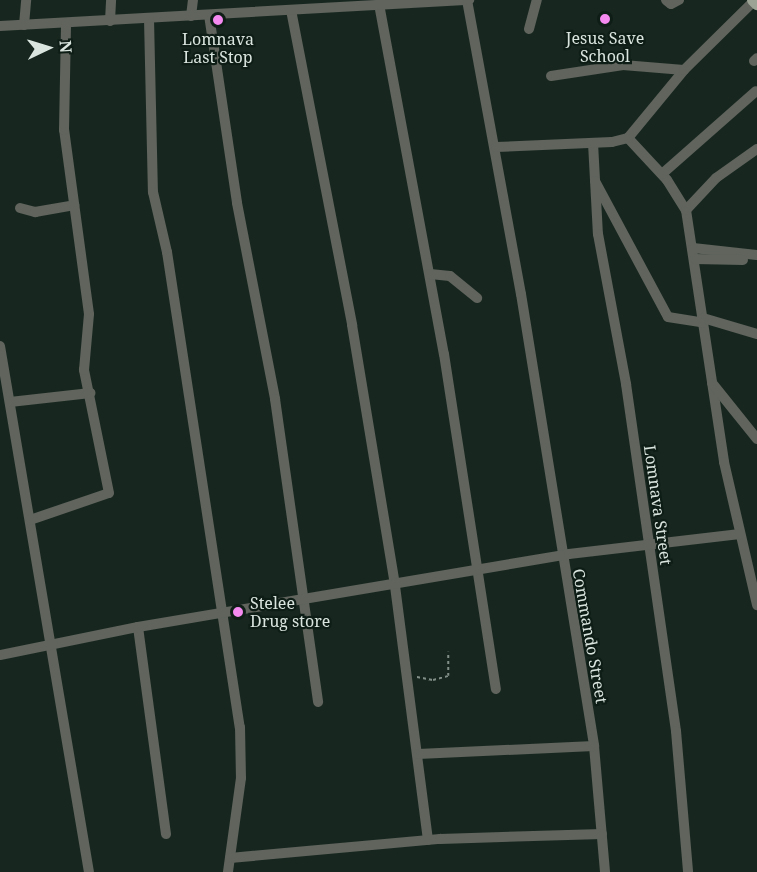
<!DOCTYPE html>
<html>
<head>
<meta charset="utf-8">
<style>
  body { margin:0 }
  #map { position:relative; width:757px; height:872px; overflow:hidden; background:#172720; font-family:"Noto Serif",serif }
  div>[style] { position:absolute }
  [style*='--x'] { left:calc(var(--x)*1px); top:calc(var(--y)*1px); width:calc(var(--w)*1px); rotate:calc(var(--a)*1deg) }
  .path>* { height:1.5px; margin-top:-0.75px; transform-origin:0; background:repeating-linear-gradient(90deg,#818d87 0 3px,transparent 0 6px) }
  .minor>* { height:10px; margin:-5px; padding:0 5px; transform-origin:5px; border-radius:5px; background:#60645d }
  .major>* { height:12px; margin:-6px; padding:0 6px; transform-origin:6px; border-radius:6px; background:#9da496 }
  .dots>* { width:16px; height:16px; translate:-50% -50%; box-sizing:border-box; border:3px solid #0e1e16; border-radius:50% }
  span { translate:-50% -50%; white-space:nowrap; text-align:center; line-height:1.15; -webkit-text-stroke:4.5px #0e1e16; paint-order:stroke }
  .poi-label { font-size:16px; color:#dbe5e0 }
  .left { translate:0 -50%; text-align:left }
  .street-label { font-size:16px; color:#dbe5e0 }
  .north { position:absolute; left:18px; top:18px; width:60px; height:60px; -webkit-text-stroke:4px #0e1e16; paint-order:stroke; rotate:86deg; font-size:16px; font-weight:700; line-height:24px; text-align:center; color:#dbe5e0 }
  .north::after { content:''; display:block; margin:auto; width:21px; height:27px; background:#dbe5e0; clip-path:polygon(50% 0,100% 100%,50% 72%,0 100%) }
</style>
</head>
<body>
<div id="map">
  <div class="path">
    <i style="--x:417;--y:677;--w:16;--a:11"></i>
    <i style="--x:433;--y:680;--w:16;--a:-15"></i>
    <i style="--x:448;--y:676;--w:24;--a:-90"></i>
  </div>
  <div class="minor">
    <i style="--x:467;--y:0;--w:299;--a:79.6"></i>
    <i style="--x:521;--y:294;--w:458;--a:80.8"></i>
    <i style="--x:594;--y:746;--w:126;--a:85"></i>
    <i style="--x:666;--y:0;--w:6;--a:39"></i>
    <i style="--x:671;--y:4;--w:9;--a:-27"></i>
    <i style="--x:379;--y:4;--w:356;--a:79.5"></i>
    <i style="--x:444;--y:354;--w:339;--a:81.2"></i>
    <i style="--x:291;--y:10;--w:321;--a:79"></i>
    <i style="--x:352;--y:325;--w:265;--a:80.6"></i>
    <i style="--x:395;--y:586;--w:256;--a:82.6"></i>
    <i style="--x:209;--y:15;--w:190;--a:81.5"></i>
    <i style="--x:237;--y:203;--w:200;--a:79"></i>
    <i style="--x:275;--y:399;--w:306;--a:81.9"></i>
    <i style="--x:191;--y:16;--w:16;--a:-83"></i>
    <i style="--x:149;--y:19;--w:173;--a:88.7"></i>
    <i style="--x:153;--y:192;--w:62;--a:76.9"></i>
    <i style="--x:167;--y:252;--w:481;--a:81.3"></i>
    <i style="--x:240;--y:727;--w:51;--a:88.9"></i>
    <i style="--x:241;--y:778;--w:95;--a:97.9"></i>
    <i style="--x:110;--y:21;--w:21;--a:-87"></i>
    <i style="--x:24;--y:25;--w:25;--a:-85"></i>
    <i style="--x:0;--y:26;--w:470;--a:-3.2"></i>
    <i style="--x:529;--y:29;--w:30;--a:-75"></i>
    <i style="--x:754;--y:61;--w:4;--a:-45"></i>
    <i style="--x:551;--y:76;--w:73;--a:-8.7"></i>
    <i style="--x:623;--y:65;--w:61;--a:4.7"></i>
    <i style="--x:628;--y:138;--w:57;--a:47.1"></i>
    <i style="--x:667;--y:180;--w:36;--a:58"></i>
    <i style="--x:686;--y:210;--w:255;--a:81.4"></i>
    <i style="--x:724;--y:462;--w:147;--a:77"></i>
    <i style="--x:593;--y:143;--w:91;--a:86.9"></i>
    <i style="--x:598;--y:234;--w:153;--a:79.4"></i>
    <i style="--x:626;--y:384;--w:351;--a:81.8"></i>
    <i style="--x:676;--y:731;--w:142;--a:85.1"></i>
    <i style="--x:496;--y:147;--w:116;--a:-2.5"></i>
    <i style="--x:612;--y:142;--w:16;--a:-14"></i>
    <i style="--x:628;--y:138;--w:88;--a:-50.5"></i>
    <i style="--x:684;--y:70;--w:98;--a:-44.6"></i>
    <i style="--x:662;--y:174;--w:125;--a:-41.4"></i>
    <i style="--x:595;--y:181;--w:154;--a:61.8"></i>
    <i style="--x:668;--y:317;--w:36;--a:9"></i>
    <i style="--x:20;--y:208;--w:16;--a:15"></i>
    <i style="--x:35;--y:212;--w:40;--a:-10"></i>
    <i style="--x:686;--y:210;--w:44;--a:-46.8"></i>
    <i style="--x:716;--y:178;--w:50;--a:-35.3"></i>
    <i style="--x:693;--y:248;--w:64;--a:6.2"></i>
    <i style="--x:695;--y:259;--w:48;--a:1.2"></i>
    <i style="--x:430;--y:274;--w:20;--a:6"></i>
    <i style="--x:450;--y:276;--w:35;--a:39"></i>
    <i style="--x:703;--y:318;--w:56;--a:16.5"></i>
    <i style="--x:0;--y:346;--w:533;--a:80.4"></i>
    <i style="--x:712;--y:383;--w:72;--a:51.2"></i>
    <i style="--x:10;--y:402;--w:81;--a:-6.4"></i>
    <i style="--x:30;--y:520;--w:83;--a:-18.9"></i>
    <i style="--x:109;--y:493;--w:126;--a:-101.5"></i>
    <i style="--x:84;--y:370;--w:56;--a:-84.9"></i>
    <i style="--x:89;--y:314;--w:186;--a:-97.7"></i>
    <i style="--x:64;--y:130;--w:107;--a:-88.9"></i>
    <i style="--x:138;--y:627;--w:209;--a:82.3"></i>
    <i style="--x:0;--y:655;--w:141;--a:-11.5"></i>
    <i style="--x:138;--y:627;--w:437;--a:-9.6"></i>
    <i style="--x:569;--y:554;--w:172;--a:-6.7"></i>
    <i style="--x:418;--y:754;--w:176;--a:-2.6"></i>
    <i style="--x:230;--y:858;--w:211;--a:-5.2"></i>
    <i style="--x:440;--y:839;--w:162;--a:-1.8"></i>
  </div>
  <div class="major">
    <i style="--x:753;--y:0;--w:6;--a:45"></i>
  </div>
  <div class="dots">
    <i style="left:605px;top:19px;background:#f489f0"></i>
    <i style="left:218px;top:20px;background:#f489f0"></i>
    <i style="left:238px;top:612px;background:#f489f0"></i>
  </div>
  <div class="poi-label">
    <span style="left:605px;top:47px">Jesus Save<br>School</span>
    <span style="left:218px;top:48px">Lomnava<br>Last Stop</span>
    <span class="left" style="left:250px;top:612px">Stelee<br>Drug store</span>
  </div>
  <div class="street-label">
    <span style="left:658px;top:505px;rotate:82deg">Lomnava Street</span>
    <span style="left:590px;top:636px;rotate:80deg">Commando Street</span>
  </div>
  <div class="north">N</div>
</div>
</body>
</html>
